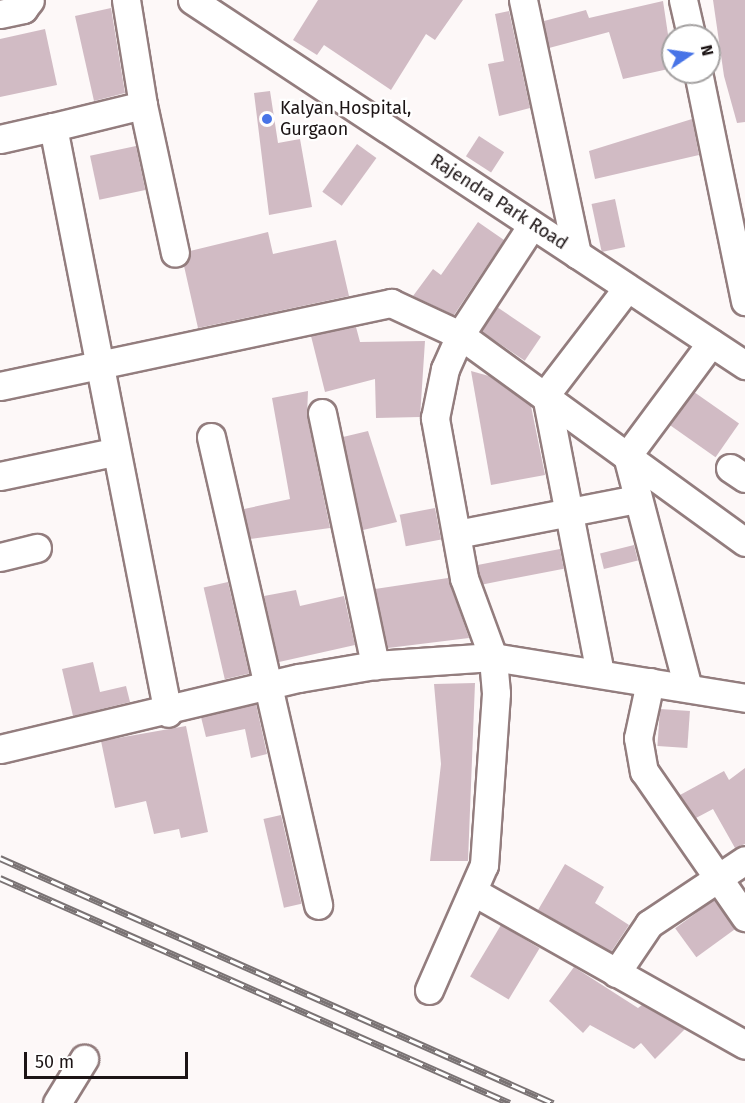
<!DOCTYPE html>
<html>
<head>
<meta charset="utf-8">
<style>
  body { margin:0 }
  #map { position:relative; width:745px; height:1103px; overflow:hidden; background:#fdf8f8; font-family:"Fira Sans",sans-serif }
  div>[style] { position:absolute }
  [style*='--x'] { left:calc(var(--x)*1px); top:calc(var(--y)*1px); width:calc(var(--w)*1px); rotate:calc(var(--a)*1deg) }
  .building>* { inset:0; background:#d1bbc4; transform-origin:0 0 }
  .roads { filter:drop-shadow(2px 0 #937d7e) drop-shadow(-2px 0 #937d7e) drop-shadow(0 2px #937d7e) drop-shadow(0 -2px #937d7e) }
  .minor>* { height:27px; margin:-13.5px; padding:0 13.5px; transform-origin:13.5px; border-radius:13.5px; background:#fff }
  .rail>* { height:7px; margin-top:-3.5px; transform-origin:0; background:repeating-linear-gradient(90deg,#fff 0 14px,#7a7374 0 28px); box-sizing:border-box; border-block:2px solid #7a7374 }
  .dots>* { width:16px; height:16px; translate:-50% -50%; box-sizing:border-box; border:3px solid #fff; border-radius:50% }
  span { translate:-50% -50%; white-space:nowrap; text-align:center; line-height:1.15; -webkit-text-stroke:4.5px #fff; paint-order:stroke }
  .poi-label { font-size:18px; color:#1c1415 }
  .left { translate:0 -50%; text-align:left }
  .street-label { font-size:18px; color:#1c1415 }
  .north { position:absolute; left:661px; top:24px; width:60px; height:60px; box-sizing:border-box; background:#fff; border:2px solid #a4a1a1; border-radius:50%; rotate:77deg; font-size:16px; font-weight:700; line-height:24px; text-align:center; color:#1c1415 }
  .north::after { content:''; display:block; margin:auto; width:21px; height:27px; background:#4874e7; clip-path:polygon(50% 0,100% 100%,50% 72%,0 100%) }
  .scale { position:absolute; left:24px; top:1052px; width:164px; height:27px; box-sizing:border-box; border:3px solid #1c1415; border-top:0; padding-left:8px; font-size:18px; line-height:21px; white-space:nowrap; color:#1c1415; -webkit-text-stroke:4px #fff; paint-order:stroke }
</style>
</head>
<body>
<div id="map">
  <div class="building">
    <i style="clip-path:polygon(318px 0,463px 0,435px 40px,426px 34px,391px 90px,324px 45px,317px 55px,293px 40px)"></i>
    <i style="clip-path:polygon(713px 0,745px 0,745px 122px,737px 123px,724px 76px)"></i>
    <i style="clip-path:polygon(663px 1px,673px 68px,623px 79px,609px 32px,549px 48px,544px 21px,586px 10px,589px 18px)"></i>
    <i style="clip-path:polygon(111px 8px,125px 93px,94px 101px,75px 16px)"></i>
    <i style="clip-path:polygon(509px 11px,530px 108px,499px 116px,488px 64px,504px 61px,495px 14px)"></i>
    <i style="clip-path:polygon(45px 29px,57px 85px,0 97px,0 39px)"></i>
    <i style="clip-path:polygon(270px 91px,278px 143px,300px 139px,312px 207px,269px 215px,254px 93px)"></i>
    <i style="clip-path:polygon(692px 119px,699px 155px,595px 179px,589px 151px)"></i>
    <i style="left:479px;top:136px;width:30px;height:24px;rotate:33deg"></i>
    <i style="left:357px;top:144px;width:24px;height:59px;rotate:36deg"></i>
    <i style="left:136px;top:146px;width:45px;height:47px;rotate:78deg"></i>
    <i style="left:615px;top:199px;width:49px;height:24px;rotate:78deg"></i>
    <i style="clip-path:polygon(478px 222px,504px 240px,454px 315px,413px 296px,433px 269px,441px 275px)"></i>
    <i style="clip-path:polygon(268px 232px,273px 254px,336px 240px,349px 296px,198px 328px,184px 266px,190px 251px)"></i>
    <i style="left:497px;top:307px;width:53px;height:29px;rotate:34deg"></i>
    <i style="clip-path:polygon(356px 327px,360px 342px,425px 341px,420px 417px,376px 418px,375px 379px,325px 392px,311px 336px)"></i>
    <i style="clip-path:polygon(471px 371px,489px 376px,531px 406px,545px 475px,491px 485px)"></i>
    <i style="clip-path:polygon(308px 391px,307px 416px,330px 528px,250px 539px,244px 509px,290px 499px,272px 398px)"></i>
    <i style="left:694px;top:392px;width:55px;height:41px;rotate:35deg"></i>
    <i style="clip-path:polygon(368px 431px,397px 522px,363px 530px,343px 437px)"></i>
    <i style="left:435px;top:508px;width:32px;height:36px;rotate:79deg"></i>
    <i style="left:634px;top:545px;width:16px;height:35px;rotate:76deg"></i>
    <i style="left:560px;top:549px;width:20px;height:84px;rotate:79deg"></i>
    <i style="clip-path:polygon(448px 578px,469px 638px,388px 648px,375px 589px)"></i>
    <i style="left:228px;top:582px;width:94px;height:25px;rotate:77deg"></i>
    <i style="clip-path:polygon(296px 590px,300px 606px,344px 596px,355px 645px,279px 662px,264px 596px)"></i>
    <i style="clip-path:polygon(93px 662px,100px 692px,126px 686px,130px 702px,73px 716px,62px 669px)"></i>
    <i style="clip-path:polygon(475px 683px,468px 861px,430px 861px,441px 764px,434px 684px)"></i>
    <i style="clip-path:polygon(256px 704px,267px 754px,251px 758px,245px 729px,206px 737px,201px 717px)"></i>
    <i style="left:660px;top:709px;width:30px;height:37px;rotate:4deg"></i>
    <i style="clip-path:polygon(186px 726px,208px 832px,181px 838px,179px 829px,154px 834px,146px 801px,115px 808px,101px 741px)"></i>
    <i style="clip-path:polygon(745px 768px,745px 844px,735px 848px,713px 809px,696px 818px,680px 795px,724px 771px,729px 780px)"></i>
    <i style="left:281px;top:815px;width:91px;height:18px;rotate:77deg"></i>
    <i style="clip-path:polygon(565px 864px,604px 887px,595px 903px,629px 925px,611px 952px,538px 910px)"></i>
    <i style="left:714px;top:900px;width:36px;height:48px;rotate:54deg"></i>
    <i style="left:501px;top:925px;width:45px;height:60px;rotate:31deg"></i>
    <i style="clip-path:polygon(574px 967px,638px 1008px,642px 1005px,685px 1029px,655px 1059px,641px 1043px,634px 1049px,590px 1025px,583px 1033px,549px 1001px)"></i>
  </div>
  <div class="roads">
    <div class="minor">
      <i style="--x:126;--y:0;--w:106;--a:80.8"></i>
      <i style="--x:143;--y:105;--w:93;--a:166.3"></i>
      <i style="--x:53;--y:127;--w:597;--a:78.9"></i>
      <i style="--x:192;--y:0;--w:663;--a:33.43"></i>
      <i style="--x:523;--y:0;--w:260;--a:78"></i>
      <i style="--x:683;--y:0;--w:37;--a:77"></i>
      <i style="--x:0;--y:14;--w:24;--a:-12"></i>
      <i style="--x:23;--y:9;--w:11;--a:-52"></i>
      <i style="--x:698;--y:72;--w:234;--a:78.4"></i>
      <i style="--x:143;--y:105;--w:151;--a:77.8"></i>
      <i style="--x:0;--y:139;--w:54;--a:-12.8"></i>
      <i style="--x:0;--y:386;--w:400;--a:-12"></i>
      <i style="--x:391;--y:303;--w:76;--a:24.9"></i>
      <i style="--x:460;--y:335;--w:352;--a:36"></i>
      <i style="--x:322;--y:413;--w:258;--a:78.1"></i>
      <i style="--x:211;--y:437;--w:480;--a:77.1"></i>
      <i style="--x:730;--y:468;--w:18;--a:34"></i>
      <i style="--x:0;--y:476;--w:116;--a:-11.9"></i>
      <i style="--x:457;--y:534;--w:183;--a:-11"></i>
      <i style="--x:0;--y:557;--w:38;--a:-14"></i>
      <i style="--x:600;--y:673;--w:284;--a:-101"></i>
      <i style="--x:546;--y:394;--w:133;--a:-52.6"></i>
      <i style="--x:650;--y:682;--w:57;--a:102.1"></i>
      <i style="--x:638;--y:738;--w:34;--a:80"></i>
      <i style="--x:644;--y:771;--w:178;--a:55.3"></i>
      <i style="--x:688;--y:688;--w:240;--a:-104.7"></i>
      <i style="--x:627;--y:456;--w:141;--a:-53.4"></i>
      <i style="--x:0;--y:749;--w:307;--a:-13.4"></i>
      <i style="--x:299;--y:678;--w:77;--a:-9.7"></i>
      <i style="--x:375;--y:665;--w:118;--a:-3.9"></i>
      <i style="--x:493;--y:657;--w:255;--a:9.2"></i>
      <i style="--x:474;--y:892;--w:311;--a:29.4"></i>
      <i style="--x:616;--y:973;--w:59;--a:-56"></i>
      <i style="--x:649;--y:924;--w:115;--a:-33.7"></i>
      <i style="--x:429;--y:990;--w:137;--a:-66.3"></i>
      <i style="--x:484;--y:865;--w:172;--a:-86"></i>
      <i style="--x:496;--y:693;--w:36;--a:-95"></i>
      <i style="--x:493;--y:657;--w:84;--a:-110.2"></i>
      <i style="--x:464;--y:578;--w:163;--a:-100.3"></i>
      <i style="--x:435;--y:418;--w:50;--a:-78.5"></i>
      <i style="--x:445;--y:369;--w:37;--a:-66"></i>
      <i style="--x:460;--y:335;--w:131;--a:-56.8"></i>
      <i style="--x:57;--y:1103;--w:52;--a:-58.5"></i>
    </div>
  </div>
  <div class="rail">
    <i style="--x:0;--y:858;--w:605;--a:23.9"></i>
    <i style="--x:0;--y:878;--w:557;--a:23.81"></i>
  </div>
  <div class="dots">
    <i style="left:267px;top:119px;background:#4874e7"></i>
  </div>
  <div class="poi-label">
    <span class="left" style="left:280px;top:119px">Kalyan Hospital,<br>Gurgaon</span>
  </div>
  <div class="street-label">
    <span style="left:499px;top:202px;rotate:33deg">Rajendra Park Road</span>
  </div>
  <div class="north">N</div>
  <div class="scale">50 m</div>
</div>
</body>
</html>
